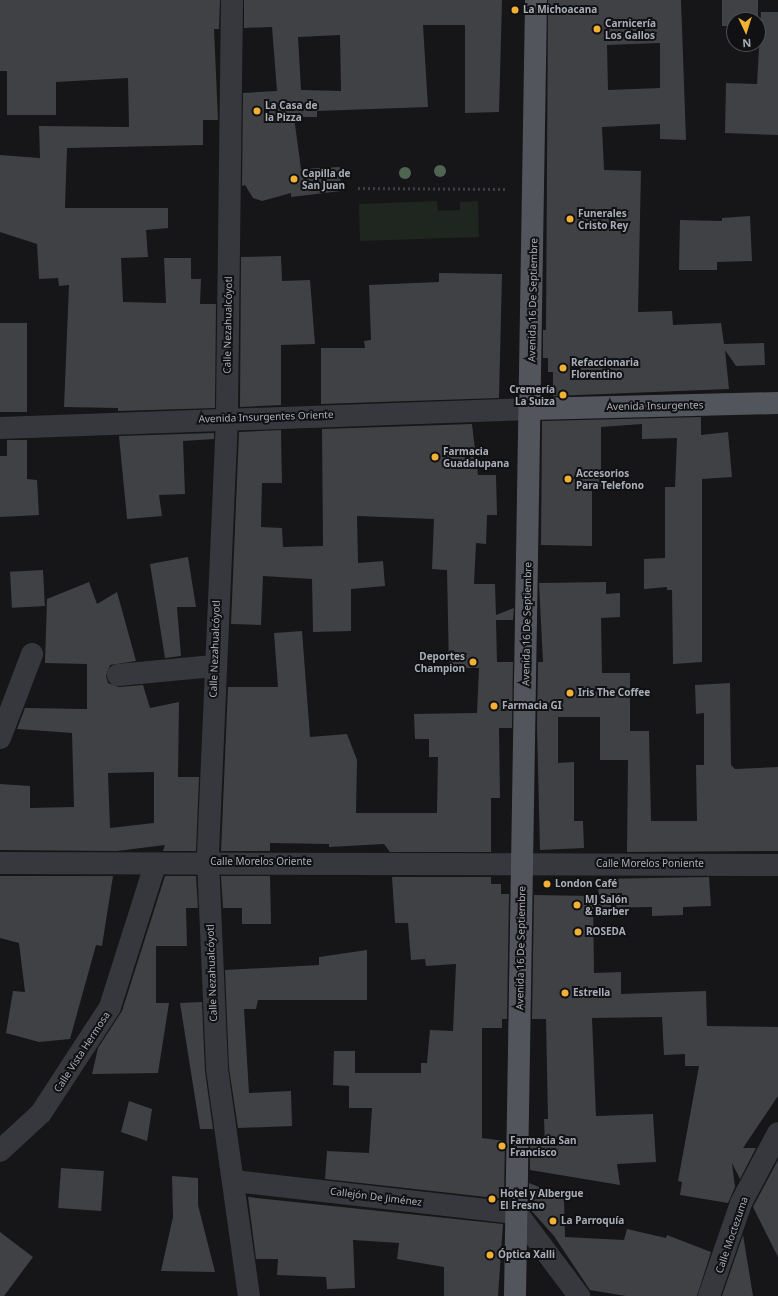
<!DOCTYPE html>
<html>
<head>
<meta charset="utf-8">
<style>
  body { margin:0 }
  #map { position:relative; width:778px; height:1296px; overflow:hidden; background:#161618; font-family:"Noto Sans",sans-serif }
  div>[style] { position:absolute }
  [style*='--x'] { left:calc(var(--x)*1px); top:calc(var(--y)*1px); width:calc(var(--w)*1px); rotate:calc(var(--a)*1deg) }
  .green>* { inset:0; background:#1e261f }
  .building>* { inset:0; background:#404145; transform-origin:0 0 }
  .path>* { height:2.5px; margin-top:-1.25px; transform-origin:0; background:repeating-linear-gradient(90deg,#3d3f44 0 2px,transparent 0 5px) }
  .minor>* { height:22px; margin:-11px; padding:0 11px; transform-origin:11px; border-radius:11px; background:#37383d }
  .major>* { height:22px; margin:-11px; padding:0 11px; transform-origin:11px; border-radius:11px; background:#53555c }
  .trees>* { width:12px; height:12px; margin:-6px; border-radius:50%; background:#506452 }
  .dots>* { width:11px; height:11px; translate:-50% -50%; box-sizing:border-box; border:2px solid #111113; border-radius:50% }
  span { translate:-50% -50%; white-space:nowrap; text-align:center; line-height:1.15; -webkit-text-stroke:4px #111113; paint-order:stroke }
  .poi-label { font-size:10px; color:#a8adb8; font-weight:700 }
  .left { translate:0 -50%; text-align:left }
  .right { translate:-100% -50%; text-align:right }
  .street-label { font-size:10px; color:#a8adb8 }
  .north { position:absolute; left:726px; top:12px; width:40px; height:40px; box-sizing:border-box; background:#111113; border:1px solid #4d4f55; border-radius:50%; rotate:176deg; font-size:11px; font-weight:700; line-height:16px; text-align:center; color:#a8adb8 }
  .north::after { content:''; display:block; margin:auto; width:14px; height:18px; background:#f2b134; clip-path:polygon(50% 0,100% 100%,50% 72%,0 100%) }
</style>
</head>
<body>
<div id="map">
  <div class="green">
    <i style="clip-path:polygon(437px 201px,438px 211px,460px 210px,460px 202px,478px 201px,479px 237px,360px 241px,359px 204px)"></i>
  </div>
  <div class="building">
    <i style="clip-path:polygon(0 0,220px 0,219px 29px,214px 29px,218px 120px,203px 120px,203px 145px,67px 148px,65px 208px,168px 208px,168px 228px,146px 230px,148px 257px,121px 258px,123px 302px,166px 303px,164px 258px,191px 258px,191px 279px,201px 279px,200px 304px,216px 304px,215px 408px,118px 411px,118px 408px,64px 407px,69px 285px,59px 286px,58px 278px,39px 279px,37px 244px,0 232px,0 155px,40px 158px,39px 126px,129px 127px,128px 78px,56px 82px,56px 115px,7px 115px,7px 71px,0 71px)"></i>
    <i style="clip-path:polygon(evenodd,244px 0,502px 0,499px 112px,465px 113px,465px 25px,423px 25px,428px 107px,317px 111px,317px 117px,294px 117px,301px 169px,340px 167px,341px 191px,291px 197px,291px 193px,262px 201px,253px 198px,245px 185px,242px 186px,243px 93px,277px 91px,272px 27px,244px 28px,244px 0,340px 35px,341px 91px,301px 90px,298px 37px,340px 35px)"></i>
    <i style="clip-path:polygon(evenodd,548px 0,681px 0,686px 140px,660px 139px,660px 124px,602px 127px,604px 170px,641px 171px,638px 312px,672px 311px,673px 325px,721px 323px,724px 344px,764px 343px,765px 365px,736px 366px,725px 350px,729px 389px,553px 396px,553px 372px,548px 372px,548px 358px,543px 358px,543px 330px,546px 330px,548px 0,660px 43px,660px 88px,608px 90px,607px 45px,660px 43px)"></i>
    <i style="clip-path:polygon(722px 0,758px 0,758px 26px,758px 20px,734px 20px,734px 26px,722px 26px)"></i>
    <i style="clip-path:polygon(761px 12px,778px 12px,778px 135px,725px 133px,726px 83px,757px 84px)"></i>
    <i style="clip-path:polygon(750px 216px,752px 261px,717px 262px,717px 270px,679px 270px,680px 220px,722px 221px,722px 218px)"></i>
    <i style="clip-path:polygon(281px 256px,282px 281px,310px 280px,315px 344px,281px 345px,281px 405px,240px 407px,241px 257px)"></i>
    <i style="clip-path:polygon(439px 273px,502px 274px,499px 398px,321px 404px,321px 348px,365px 348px,364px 341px,371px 340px,369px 285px,439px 282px)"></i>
    <i style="left:0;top:323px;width:27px;height:89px"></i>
    <i style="clip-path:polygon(701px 417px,701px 435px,728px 432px,732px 477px,702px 479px,702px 662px,673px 664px,672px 590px,667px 590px,667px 587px,644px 589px,644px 559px,665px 558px,665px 487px,675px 487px,677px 438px,642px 439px,642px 424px,601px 427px,601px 486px,592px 486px,592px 546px,541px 545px,542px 421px)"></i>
    <i style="clip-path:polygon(472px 424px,478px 475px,496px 475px,497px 515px,487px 515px,486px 544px,476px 543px,474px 584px,495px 584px,496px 615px,514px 608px,513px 620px,496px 620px,497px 662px,513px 662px,512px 728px,499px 728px,500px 798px,491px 798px,491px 852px,390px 852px,384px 844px,329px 847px,329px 844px,270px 843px,270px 851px,221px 851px,228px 687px,278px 687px,274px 633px,302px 631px,310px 737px,347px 734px,357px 760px,356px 813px,437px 813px,438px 757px,429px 757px,429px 739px,415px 739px,414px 714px,477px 713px,479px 668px,449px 668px,447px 570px,432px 569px,434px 519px,357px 516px,358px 563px,383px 561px,385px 586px,351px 589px,351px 631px,313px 632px,312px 579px,263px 576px,261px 625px,231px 624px,239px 432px,281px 430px,282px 483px,262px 483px,261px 527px,282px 528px,283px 547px,323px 546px,322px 429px)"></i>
    <i style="clip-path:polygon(214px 433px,214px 439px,183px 441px,185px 494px,159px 495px,162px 516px,127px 519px,119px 436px)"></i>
    <i style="clip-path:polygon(7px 440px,27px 440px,27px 479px,37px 480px,39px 515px,0 517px,0 456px,7px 456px)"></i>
    <i style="clip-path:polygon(188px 557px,196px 607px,177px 607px,181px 656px,165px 658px,150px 564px)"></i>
    <i style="left:43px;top:570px;width:36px;height:33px;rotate:87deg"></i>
    <i style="clip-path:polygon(evenodd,89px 582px,97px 604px,117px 592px,136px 661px,110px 665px,106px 676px,108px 683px,119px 687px,143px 685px,150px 708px,179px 702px,178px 777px,199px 777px,196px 851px,163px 851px,165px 845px,117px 851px,0 850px,0 784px,30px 786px,30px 808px,74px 807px,72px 733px,17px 729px,25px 708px,87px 709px,87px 664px,45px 663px,47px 599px,89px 582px,154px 772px,154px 823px,110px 828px,108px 773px,154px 772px)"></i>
    <i style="clip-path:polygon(606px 582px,606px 594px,620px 593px,620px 617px,601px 618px,602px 673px,630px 673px,630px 731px,649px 731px,651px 821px,697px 821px,696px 765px,704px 765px,704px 713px,696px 714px,695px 685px,730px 683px,731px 765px,735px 769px,778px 767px,778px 851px,627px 852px,628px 760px,600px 760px,600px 717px,558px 717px,558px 763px,574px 762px,574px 821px,583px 821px,584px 848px,540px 850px,537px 727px,538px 662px,543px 662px,539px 583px)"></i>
    <i style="clip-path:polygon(0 876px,113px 876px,102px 946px,96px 945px,70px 1039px,39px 1042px,6px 1033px,13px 991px,25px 992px,19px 943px,0 938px)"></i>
    <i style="clip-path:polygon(165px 876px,196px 876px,198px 908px,186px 908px,187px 946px,156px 946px,156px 1003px,169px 1003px,158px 1073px,92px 1074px,98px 1048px,122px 1011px)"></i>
    <i style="clip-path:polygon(221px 876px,270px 876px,271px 924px,242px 924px,242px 908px,223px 908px)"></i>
    <i style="clip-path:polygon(392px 877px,491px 877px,491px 884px,501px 884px,501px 894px,509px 894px,507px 1019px,502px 1019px,502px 1028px,482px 1028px,482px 1138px,505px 1141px,504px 1199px,325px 1179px,327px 1151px,369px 1153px,372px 1108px,349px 1108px,349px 1086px,333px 1085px,334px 1051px,355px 1051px,355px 1073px,421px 1073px,421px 1063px,427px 1063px,430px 1030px,453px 1031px,456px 964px,426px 966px,425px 959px,411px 960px,408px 923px,395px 923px)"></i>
    <i style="clip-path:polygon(709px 877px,711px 906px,683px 907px,683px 915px,652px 916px,652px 907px,599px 908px,598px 879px)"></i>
    <i style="clip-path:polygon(534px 895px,593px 896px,594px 973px,621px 972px,621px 994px,706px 991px,707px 1026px,778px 1027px,778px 1096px,743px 1148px,756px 1148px,740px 1179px,732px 1163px,735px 1187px,728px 1203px,680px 1195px,682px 1182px,678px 1181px,699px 1066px,685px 1066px,685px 1054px,664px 1055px,662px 1017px,592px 1018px,596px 1116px,653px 1114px,656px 1162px,617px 1164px,620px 1185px,530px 1170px,530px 1144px,545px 1145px,544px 1119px,548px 1119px,546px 1019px,532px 1019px)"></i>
    <i style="clip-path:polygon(367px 950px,367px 1000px,258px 1000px,256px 1009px,244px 1009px,249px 1093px,291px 1091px,292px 1126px,238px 1128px,229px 1068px,225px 970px,319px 965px,319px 957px)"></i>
    <i style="clip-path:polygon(202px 1002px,205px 1071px,213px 1129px,200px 1129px,180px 1003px)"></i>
    <i style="clip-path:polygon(129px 1101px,152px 1109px,147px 1141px,121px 1132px)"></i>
    <i style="clip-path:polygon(778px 1160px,778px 1257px,753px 1207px)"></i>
    <i style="left:61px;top:1168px;width:43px;height:40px;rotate:4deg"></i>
    <i style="clip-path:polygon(172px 1176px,198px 1178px,198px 1205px,215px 1272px,161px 1271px,173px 1217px)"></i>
    <i style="clip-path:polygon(529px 1183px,564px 1197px,565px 1237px,624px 1240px,627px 1229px,666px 1238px,667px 1235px,711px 1252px,697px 1296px,626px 1296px,590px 1290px,554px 1236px,529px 1208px)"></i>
    <i style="clip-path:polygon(248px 1197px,503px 1224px,498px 1296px,444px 1296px,444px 1267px,397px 1259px,399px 1243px,353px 1240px,355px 1288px,327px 1289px,326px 1277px,277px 1275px,278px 1259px,256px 1259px)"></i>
    <i style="clip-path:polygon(0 1232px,33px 1257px,4px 1296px,0 1296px)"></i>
    <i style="clip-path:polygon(743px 1235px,753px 1296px,722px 1296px)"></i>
  </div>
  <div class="path">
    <i style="--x:358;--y:188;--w:150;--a:0.4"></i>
  </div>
  <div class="minor">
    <i style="--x:232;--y:0;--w:418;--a:90.7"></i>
    <i style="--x:227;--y:418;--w:443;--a:92.5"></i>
    <i style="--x:208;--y:861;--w:208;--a:87.5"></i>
    <i style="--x:217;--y:1069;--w:229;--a:82"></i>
    <i style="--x:0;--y:428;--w:532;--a:-2.05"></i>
    <i style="--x:118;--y:675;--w:96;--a:-5.4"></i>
    <i style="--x:0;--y:738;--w:90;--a:-69.1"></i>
    <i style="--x:0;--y:863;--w:778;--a:0.15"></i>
    <i style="--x:0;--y:1151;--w:56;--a:-42.8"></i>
    <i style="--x:41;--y:1113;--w:126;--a:-56.9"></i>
    <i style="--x:110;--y:1007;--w:149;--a:-72.4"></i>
    <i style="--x:234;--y:1181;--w:285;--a:6.5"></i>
    <i style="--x:517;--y:1213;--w:104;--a:53.2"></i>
    <i style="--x:709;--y:1296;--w:98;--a:-71"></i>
    <i style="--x:741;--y:1203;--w:79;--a:-62.1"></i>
  </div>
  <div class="major">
    <i style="--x:532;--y:409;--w:246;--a:-1.4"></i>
    <i style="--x:515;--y:1296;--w:1296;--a:-89.07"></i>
  </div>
  <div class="trees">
    <i style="left:440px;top:171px"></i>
    <i style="left:405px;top:173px"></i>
  </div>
  <div class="dots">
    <i style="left:515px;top:10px;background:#f2b134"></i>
    <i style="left:597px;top:29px;background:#f2b134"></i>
    <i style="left:257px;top:111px;background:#f2b134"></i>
    <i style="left:294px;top:179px;background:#f2b134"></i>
    <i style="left:570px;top:219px;background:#f2b134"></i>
    <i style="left:563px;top:368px;background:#f2b134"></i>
    <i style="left:563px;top:395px;background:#f2b134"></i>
    <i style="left:435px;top:457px;background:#f2b134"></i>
    <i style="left:568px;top:479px;background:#f2b134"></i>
    <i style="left:473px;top:662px;background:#f2b134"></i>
    <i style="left:570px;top:693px;background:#f2b134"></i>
    <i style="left:494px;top:706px;background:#f2b134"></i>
    <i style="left:547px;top:884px;background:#f2b134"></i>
    <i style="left:577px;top:905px;background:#f2b134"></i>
    <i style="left:578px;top:932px;background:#f2b134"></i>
    <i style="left:565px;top:993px;background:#f2b134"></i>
    <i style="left:502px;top:1146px;background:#f2b134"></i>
    <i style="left:492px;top:1199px;background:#f2b134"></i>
    <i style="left:553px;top:1221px;background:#f2b134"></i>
    <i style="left:490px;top:1255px;background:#f2b134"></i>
  </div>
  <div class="poi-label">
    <span class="left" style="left:523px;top:10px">La Michoacana</span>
    <span class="left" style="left:605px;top:29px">Carnicería<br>Los Gallos</span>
    <span class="left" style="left:265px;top:111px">La Casa de<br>la Pizza</span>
    <span class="left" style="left:302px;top:179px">Capilla de<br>San Juan</span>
    <span class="left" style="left:578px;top:219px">Funerales<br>Cristo Rey</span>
    <span class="left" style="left:571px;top:368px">Refaccionaria<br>Florentino</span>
    <span class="right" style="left:555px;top:395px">Cremería<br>La Suiza</span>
    <span class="left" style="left:443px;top:457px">Farmacia<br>Guadalupana</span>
    <span class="left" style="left:576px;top:479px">Accesorios<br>Para Telefono</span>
    <span class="right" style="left:465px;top:662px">Deportes<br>Champion</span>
    <span class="left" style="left:578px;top:693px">Iris The Coffee</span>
    <span class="left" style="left:502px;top:706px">Farmacia GI</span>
    <span class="left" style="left:555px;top:884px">London Café</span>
    <span class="left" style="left:585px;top:905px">MJ Salón<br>&amp; Barber</span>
    <span class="left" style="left:586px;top:932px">ROSEDA</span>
    <span class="left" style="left:573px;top:993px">Estrella</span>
    <span class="left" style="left:510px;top:1146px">Farmacia San<br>Francisco</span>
    <span class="left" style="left:500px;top:1199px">Hotel y Albergue<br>El Fresno</span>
    <span class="left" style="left:561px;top:1221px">La Parroquía</span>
    <span class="left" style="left:498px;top:1255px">Óptica Xalli</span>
  </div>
  <div class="street-label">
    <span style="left:533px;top:300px;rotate:-89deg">Avenida 16 De Septiembre</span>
    <span style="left:228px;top:325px;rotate:-89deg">Calle Nezahualcóyotl</span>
    <span style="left:655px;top:406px;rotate:-1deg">Avenida Insurgentes</span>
    <span style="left:266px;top:417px;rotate:-2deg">Avenida Insurgentes Oriente</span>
    <span style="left:527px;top:624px;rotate:-89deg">Avenida 16 De Septiembre</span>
    <span style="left:215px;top:649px;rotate:-88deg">Calle Nezahualcóyotl</span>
    <span style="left:261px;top:862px">Calle Morelos Oriente</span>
    <span style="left:650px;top:864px">Calle Morelos Poniente</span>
    <span style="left:521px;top:948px;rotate:-89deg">Avenida 16 De Septiembre</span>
    <span style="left:212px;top:973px;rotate:-92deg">Calle Nezahualcóyotl</span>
    <span style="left:82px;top:1052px;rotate:-57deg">Calle Vista Hermosa</span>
    <span style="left:376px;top:1197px;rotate:7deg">Callejón De Jiménez</span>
    <span style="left:732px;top:1235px;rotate:-71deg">Calle Moctezuma</span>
  </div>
  <div class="north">N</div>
</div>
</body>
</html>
